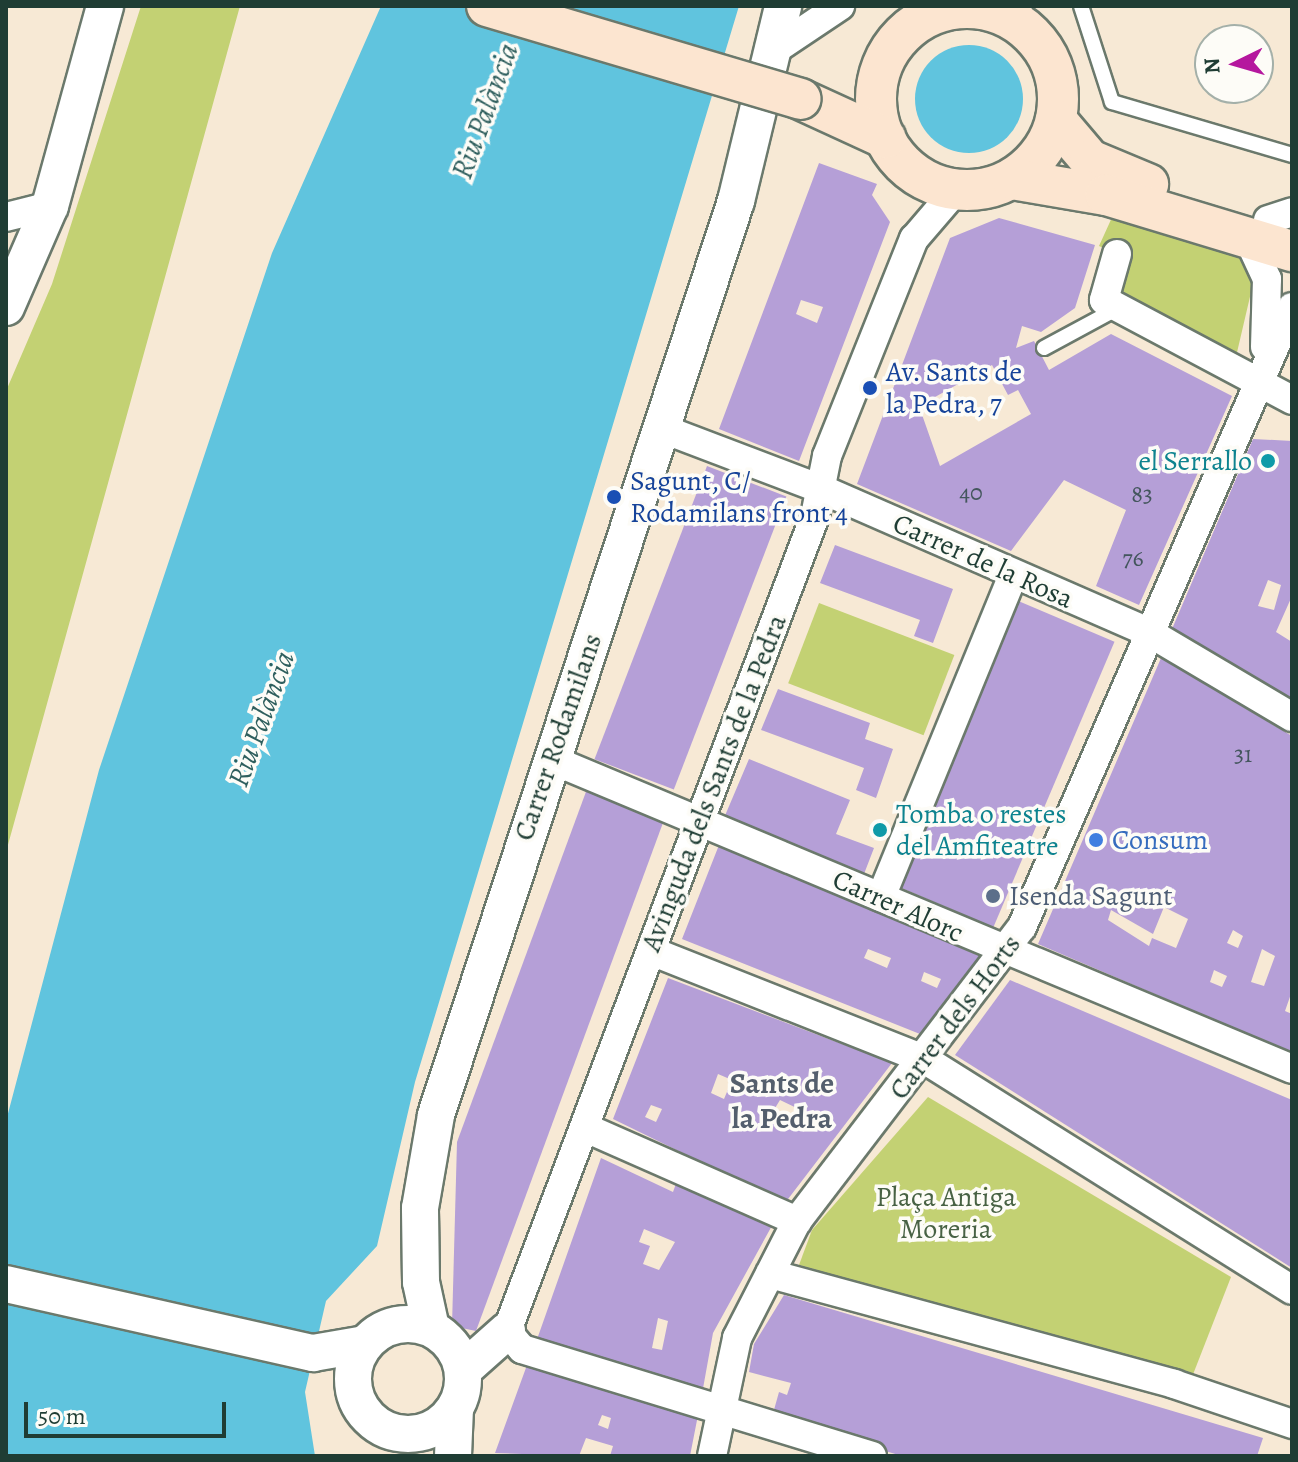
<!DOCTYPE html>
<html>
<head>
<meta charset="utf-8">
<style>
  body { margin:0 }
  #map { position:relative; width:1298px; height:1462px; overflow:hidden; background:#f7e9d5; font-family:Alegreya,serif }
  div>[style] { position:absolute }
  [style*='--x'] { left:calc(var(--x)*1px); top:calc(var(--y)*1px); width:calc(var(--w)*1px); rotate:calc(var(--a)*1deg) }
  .green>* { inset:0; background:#c3d173; transform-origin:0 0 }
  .water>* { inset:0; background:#60c4de }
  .round { border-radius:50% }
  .building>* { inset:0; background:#b59fd7; transform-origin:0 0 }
  .roads { filter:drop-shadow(2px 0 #6b796c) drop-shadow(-2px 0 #6b796c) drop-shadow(0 2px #6b796c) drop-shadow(0 -2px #6b796c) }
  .service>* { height:14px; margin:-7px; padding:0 7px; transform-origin:7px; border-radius:7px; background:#fff }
  .minor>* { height:28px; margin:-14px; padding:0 14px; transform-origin:14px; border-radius:14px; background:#fff }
  .tertiary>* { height:36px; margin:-18px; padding:0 18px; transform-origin:18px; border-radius:18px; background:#fff }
  .tertiary>.ring { margin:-18px; padding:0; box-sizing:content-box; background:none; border:36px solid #fff; border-radius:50% }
  .secondary>* { height:40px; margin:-20px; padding:0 20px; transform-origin:20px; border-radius:20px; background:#fce5d0 }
  .secondary>.ring { margin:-20px; padding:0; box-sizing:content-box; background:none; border:40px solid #fce5d0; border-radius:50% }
  .bridges { filter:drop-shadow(2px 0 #6b796c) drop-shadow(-2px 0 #6b796c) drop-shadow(0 2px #6b796c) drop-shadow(0 -2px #6b796c) }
  .secondary-bridge>* { height:40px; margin:-20px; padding:0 20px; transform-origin:20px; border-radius:20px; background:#fce5d0 }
  .dots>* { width:22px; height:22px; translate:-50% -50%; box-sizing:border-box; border:4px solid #fdfcf7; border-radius:50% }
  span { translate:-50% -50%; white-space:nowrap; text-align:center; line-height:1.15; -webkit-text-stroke:7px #fdfcf7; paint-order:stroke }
  .number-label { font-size:24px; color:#44565d }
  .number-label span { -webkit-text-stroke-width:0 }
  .transit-label { font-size:28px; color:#164399 }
  .left { translate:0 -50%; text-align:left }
  .culture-label { font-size:28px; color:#0d838f }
  .right { translate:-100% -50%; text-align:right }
  .street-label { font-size:28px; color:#1f3d34 }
  .shop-label { font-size:28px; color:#366cbe }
  .service-label { font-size:28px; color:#4e5e75 }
  .park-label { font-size:28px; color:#486244 }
  .water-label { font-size:30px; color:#2f5f5e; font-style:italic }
  .neighbourhood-label { font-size:30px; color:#545f6d; font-weight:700 }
  .frame { position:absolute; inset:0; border:8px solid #1f3d34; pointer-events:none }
  .north { position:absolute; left:1194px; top:24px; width:80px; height:80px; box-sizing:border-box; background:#fdfcf7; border:2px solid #a4b0a9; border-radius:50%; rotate:265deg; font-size:22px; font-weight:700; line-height:32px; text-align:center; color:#1f3d34 }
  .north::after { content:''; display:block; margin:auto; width:28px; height:36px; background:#b5179e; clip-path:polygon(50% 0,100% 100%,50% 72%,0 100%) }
  .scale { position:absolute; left:24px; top:1402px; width:202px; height:36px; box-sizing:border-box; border:4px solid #1f3d34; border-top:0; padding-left:10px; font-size:24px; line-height:28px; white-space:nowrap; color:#1f3d34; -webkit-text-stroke:6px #fdfcf7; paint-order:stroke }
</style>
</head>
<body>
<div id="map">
  <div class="green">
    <i style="clip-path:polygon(141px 6px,240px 6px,6px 852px,6px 391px,52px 284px)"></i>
    <i style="clip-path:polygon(1114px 213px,1234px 246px,1256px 271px,1235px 361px,1116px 297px,1117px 254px,1099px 246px)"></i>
    <i style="left:819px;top:603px;width:145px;height:86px;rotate:21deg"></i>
    <i style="clip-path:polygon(928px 1097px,1231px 1277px,1192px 1377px,799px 1265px,812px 1230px)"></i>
  </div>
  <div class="water">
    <i style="clip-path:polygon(381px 6px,739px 6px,415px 1082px,377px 1246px,326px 1301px,305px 1392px,315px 1456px,6px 1456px,6px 1121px,99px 770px,272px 253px)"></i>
    <i class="round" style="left:915px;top:45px;width:108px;height:108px"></i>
  </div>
  <div class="building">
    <i style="clip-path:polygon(evenodd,819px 163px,877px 184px,872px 195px,890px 222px,799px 461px,719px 429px,819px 163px,801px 300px,823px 307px,817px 323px,796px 314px,801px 300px)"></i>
    <i style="clip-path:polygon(evenodd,999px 218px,1095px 245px,1075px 308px,1041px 332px,1022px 326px,1016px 348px,1034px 341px,1049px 370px,1111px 334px,1232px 396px,1139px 605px,1096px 586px,1126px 510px,1064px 480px,1011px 551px,857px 484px,950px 238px,999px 218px,992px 365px,1008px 395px,1018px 390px,1031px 414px,940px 466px,919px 406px,992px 365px)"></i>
    <i style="clip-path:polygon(evenodd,1253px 439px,1292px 441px,1292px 596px,1276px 632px,1292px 642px,1292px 699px,1172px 629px,1253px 439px,1268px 580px,1281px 585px,1274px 610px,1258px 606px,1268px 580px)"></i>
    <i style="left:707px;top:466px;width:85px;height:314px;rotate:21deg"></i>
    <i style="clip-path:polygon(835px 545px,953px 589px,933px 643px,914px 636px,920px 620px,820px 583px)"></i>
    <i style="left:1016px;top:600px;width:107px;height:310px;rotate:23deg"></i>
    <i style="clip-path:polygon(evenodd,1161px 658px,1292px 736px,1292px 991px,1285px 1011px,1292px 1014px,1292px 1053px,1038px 944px,1161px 658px,1164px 907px,1188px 919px,1176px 948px,1152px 938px,1149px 946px,1108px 920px,1111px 910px,1153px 934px,1164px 907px,1161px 658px,1233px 930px,1243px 936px,1238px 948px,1227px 943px,1233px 930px,1161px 658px,1262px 949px,1275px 956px,1264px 986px,1251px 982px,1262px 949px,1161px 658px,1214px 970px,1227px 976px,1222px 987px,1210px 982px,1214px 970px)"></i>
    <i style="clip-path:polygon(778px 689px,870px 723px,865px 739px,893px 749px,876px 798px,856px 790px,864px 768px,761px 730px)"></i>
    <i style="clip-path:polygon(749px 759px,850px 800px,836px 834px,874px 848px,864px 874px,724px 818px)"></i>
    <i style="clip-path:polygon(587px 789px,664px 820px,476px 1331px,452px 1326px,457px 1142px)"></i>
    <i style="clip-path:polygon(evenodd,719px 845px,864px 907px,980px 956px,920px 1034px,682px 939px,719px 845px,868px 949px,891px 958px,887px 968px,864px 958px,868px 949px,719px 845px,924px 972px,941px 979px,937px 988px,921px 981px,924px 972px)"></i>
    <i style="clip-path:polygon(evenodd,668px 978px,892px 1063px,785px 1203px,613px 1119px,668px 978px,718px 1074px,732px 1080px,724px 1099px,711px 1093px,718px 1074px,668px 978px,780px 1100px,805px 1112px,795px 1131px,769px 1118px,780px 1100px,668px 978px,651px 1105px,662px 1109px,656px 1122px,645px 1117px,651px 1105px)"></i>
    <i style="clip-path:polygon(1010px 980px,1292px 1100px,1292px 1268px,955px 1055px)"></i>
    <i style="clip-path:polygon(evenodd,601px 1158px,673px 1192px,678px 1178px,774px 1222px,713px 1333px,702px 1394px,535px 1345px,601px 1158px,644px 1229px,675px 1242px,659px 1270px,643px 1264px,650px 1246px,639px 1242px,644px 1229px,601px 1158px,658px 1318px,668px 1321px,662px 1350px,652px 1348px,658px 1318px)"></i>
    <i style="clip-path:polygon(784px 1295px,1263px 1438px,1257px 1456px,902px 1456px,772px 1417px,779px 1392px,787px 1395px,791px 1383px,749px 1372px,754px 1344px)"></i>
    <i style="clip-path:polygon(evenodd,527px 1365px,698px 1415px,690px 1456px,610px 1456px,613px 1446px,586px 1438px,579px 1456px,495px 1453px,527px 1365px,602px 1415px,611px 1418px,608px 1429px,598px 1425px,602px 1415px)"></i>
  </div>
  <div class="roads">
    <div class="service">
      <i style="--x:1081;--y:6;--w:101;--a:72.1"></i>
      <i style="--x:1112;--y:102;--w:188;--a:16.4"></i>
      <i style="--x:1044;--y:348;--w:84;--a:-28.4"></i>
    </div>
    <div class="minor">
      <i style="--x:773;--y:51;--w:81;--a:-33.9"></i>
      <i style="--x:6;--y:217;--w:45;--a:-14"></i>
      <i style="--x:1268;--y:220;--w:25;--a:-18"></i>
      <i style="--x:1248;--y:238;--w:45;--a:65.1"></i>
      <i style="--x:1267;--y:279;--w:68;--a:91.7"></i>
      <i style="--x:1117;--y:254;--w:48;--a:105.8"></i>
      <i style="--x:1104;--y:300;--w:213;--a:28"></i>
      <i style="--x:663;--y:429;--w:169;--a:20.8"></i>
      <i style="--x:821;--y:489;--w:359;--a:23.6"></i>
      <i style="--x:1150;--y:633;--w:165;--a:30.6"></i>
      <i style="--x:550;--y:759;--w:804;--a:22.67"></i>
      <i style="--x:881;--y:897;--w:348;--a:-67.7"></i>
      <i style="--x:651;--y:951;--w:294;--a:21.6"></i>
      <i style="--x:924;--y:1059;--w:434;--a:32.1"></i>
      <i style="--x:586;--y:1128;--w:231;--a:23.8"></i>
      <i style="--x:770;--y:1274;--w:419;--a:15.2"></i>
      <i style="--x:1174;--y:1384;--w:125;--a:18.7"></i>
      <i style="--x:712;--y:1456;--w:121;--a:-78"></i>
      <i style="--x:737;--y:1338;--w:131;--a:-62.9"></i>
      <i style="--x:797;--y:1221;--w:370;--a:-52.6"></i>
      <i style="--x:1022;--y:927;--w:676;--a:-66.47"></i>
      <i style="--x:872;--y:1456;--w:366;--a:-163"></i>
      <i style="--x:522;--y:1349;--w:23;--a:-130"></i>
      <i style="--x:507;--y:1331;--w:871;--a:-69.3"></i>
      <i style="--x:815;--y:516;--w:61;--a:-78.7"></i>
      <i style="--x:827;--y:456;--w:234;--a:-68.2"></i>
      <i style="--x:914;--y:239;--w:65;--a:-49.4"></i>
    </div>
    <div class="tertiary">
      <i style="--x:1012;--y:6;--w:18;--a:74"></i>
      <i style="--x:949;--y:10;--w:5;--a:-53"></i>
      <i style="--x:6;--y:307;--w:110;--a:-66.5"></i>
      <i style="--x:50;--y:206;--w:207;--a:-74.6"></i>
      <i style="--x:6;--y:1284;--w:315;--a:12.7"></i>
      <i style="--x:313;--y:1353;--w:53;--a:-9.8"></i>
      <i class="ring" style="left:353px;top:1324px;width:74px;height:74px"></i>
      <i style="--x:431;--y:1328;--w:47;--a:-102.3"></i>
      <i style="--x:421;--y:1282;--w:74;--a:-90.8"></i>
      <i style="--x:420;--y:1208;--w:94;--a:-80.2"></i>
      <i style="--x:436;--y:1115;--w:962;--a:-71.83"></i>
      <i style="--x:736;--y:201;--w:201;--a:-76.4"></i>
      <i style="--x:463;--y:1370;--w:59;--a:-41.6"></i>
      <i style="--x:453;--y:1456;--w:48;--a:-87.6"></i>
    </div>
    <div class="secondary">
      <i class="ring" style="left:876px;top:8px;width:142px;height:142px"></i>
      <i style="--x:800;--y:99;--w:94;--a:24.6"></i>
      <i style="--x:1056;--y:120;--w:52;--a:49.6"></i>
      <i style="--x:1090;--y:160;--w:63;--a:22.5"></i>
      <i style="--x:1012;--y:179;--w:95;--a:9.7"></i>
      <i style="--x:1106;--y:195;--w:194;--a:16.8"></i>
    </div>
  </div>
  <div class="bridges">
    <div class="secondary-bridge">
      <i style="--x:487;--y:6;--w:327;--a:16.5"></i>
    </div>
  </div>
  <div class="dots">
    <i style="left:870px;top:388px;background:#1a4fb4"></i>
    <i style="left:1268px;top:461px;background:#0f9aa8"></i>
    <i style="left:614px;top:497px;background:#1a4fb4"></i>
    <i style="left:880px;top:830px;background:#0f9aa8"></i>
    <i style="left:1096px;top:840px;background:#3f7fe0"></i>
    <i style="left:993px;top:896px;background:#5c6f8a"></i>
  </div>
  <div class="number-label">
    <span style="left:971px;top:493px">40</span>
    <span style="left:1142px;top:495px">83</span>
    <span style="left:1133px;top:559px">76</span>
    <span style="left:1243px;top:755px">31</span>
  </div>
  <div class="transit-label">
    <span class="left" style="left:886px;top:388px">Av. Sants de<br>la Pedra, 7</span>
    <span class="left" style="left:630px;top:497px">Sagunt, C/<br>Rodamilans front 4</span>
  </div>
  <div class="culture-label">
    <span class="right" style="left:1252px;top:461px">el Serrallo</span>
    <span class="left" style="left:896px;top:830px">Tomba o restes<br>del Amfiteatre</span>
  </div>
  <div class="street-label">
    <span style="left:983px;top:561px;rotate:24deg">Carrer de la Rosa</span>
    <span style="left:558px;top:737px;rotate:-71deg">Carrer Rodamilans</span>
    <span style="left:714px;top:783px;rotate:-69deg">Avinguda dels Sants de la Pedra</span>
    <span style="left:898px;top:906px;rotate:24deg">Carrer Alorc</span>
    <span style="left:955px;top:1017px;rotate:-53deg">Carrer dels Horts</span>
  </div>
  <div class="shop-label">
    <span class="left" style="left:1112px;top:840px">Consum</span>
  </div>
  <div class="service-label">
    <span class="left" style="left:1009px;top:896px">Isenda Sagunt</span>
  </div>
  <div class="park-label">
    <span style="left:946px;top:1213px">Plaça Antiga<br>Moreria</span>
  </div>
  <div class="water-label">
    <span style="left:485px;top:111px;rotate:-70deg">Riu Palància</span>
    <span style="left:261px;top:719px;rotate:-70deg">Riu Palància</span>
  </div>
  <div class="neighbourhood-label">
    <span style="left:782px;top:1100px">Sants de<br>la Pedra</span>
  </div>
  <div class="frame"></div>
  <div class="north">N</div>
  <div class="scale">50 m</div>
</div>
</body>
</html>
